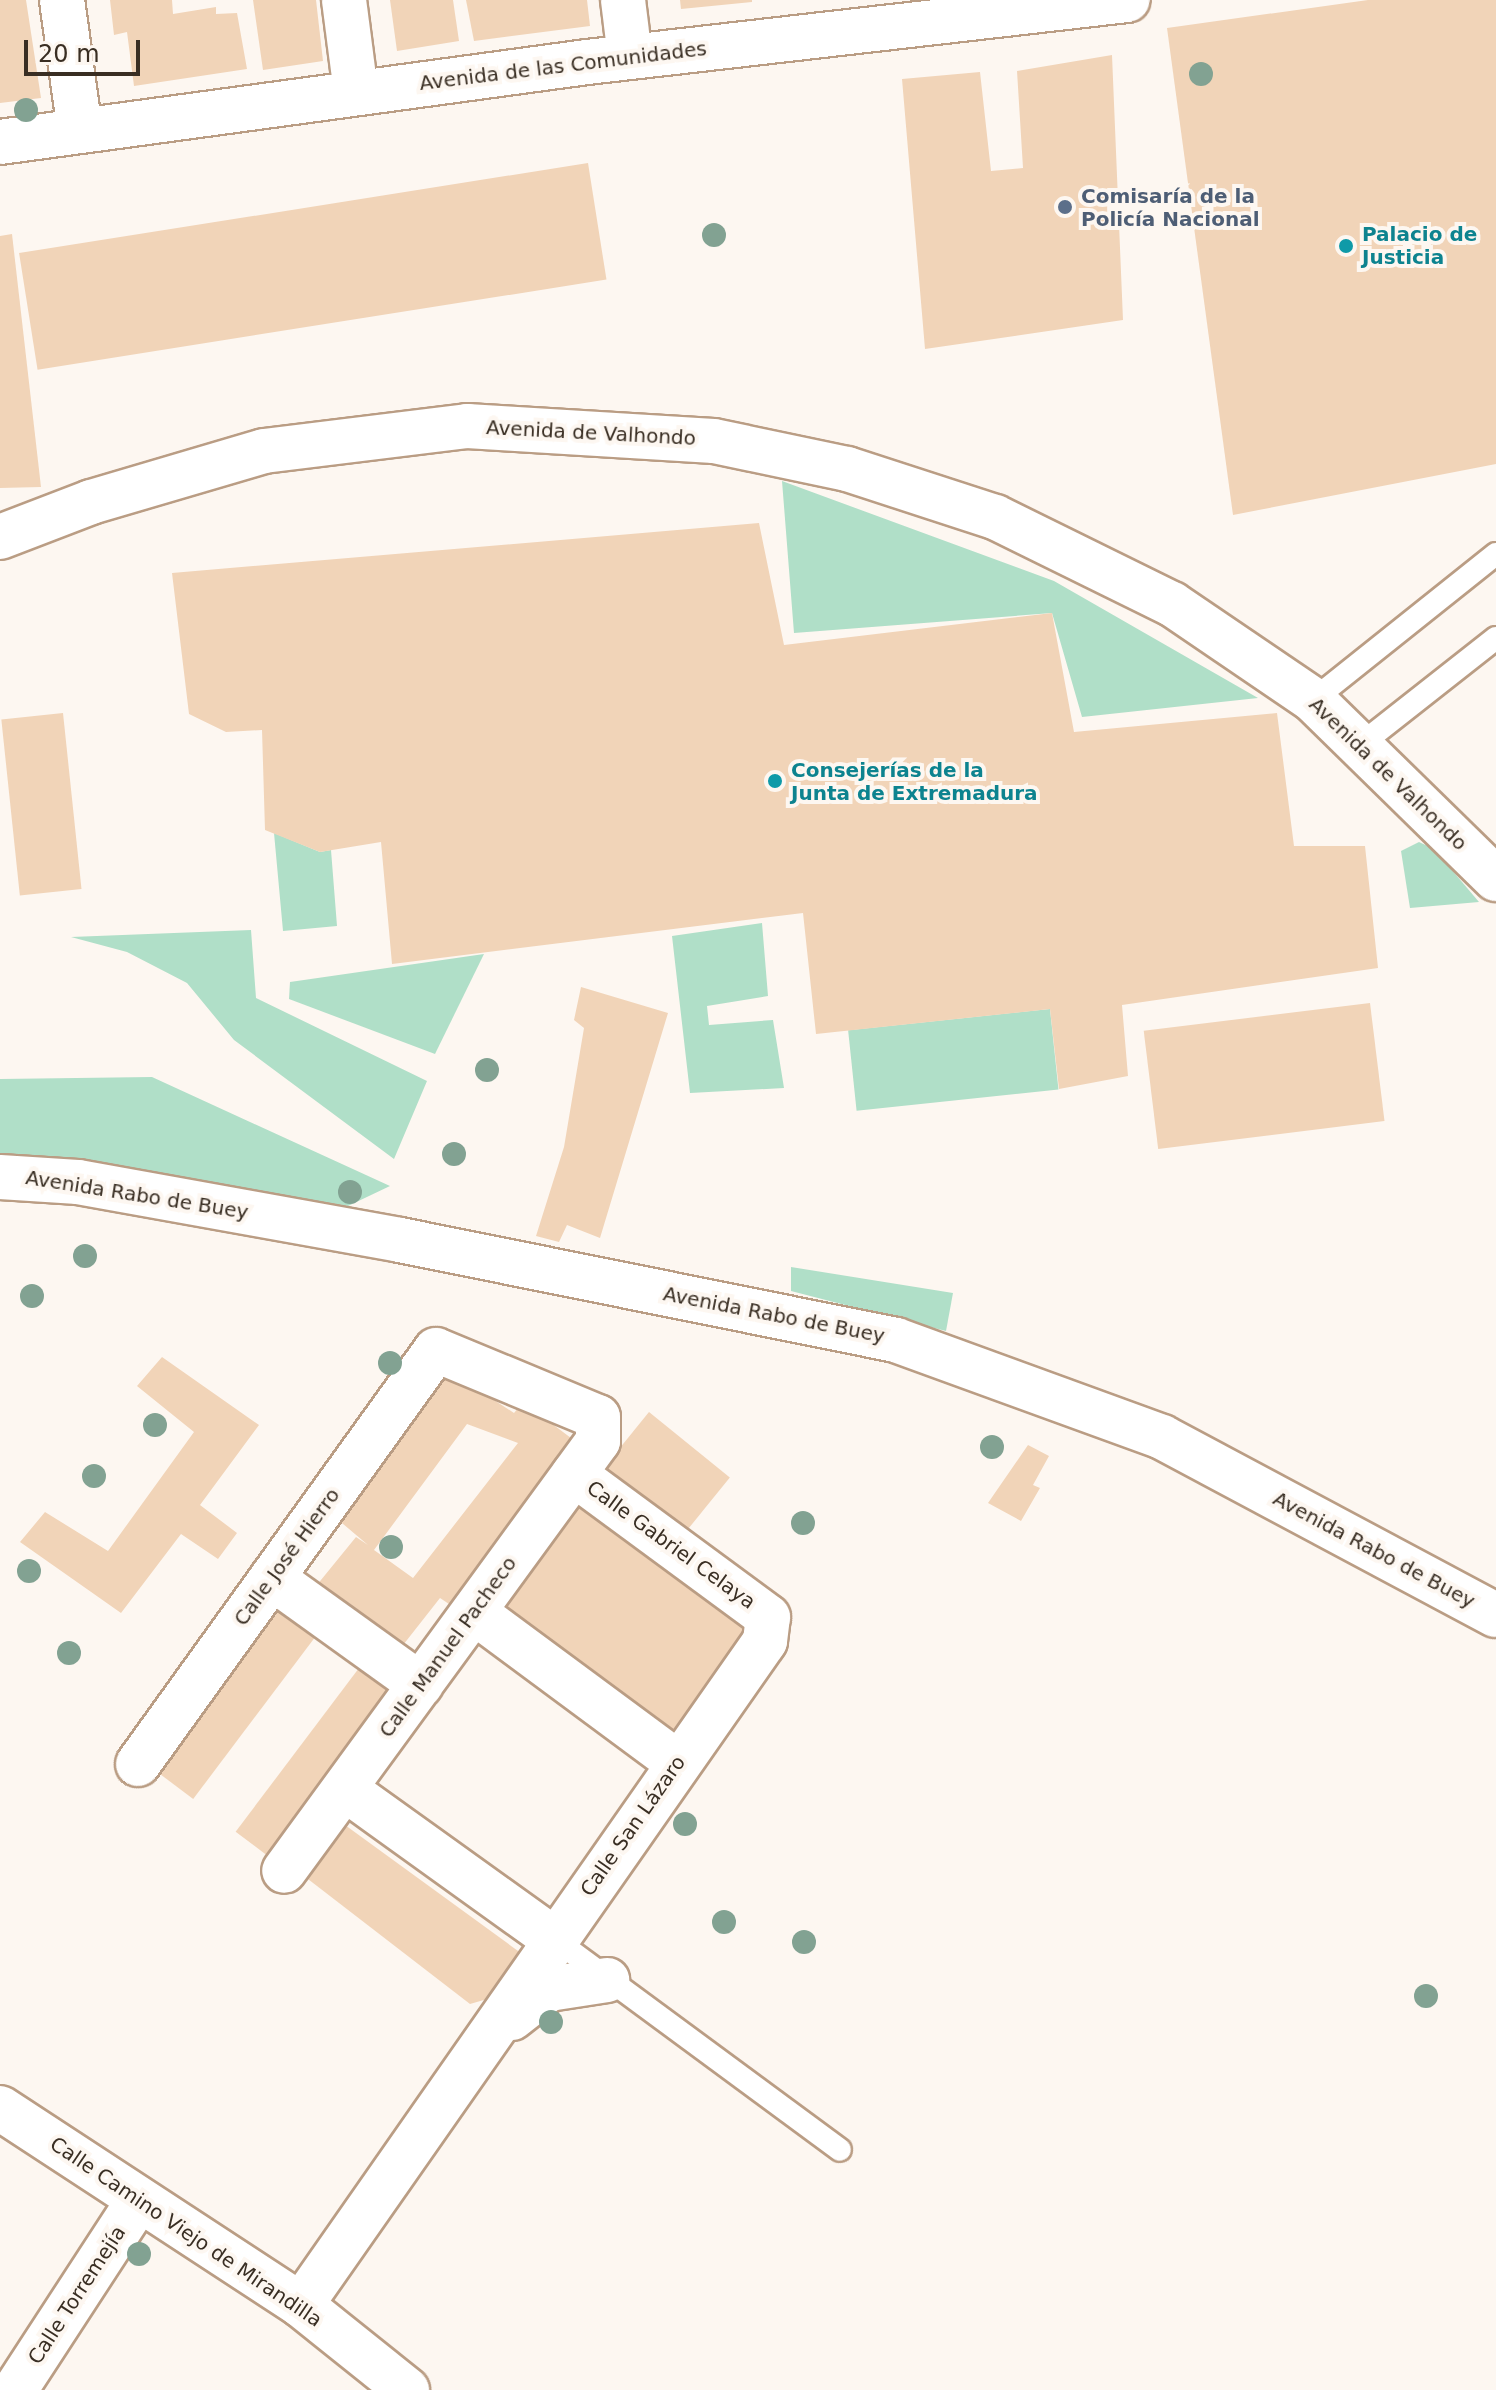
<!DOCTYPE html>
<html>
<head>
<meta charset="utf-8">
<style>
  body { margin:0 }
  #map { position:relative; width:1496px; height:2390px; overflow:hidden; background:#fdf7f1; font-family:"DejaVu Sans",sans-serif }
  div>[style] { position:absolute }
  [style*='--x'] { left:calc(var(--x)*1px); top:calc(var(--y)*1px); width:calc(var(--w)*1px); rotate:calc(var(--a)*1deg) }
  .green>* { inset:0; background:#b0dfc8; transform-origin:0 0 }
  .building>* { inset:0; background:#f1d4b8; transform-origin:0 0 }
  .roads { filter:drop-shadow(2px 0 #ba9d84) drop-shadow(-2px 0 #ba9d84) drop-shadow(0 2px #ba9d84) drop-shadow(0 -2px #ba9d84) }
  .lane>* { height:22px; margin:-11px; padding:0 11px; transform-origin:11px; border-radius:11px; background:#fff }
  .street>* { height:44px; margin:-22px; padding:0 22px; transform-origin:22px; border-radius:22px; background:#fff }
  .trees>* { width:24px; height:24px; margin:-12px; border-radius:50%; background:#82a292 }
  .dots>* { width:22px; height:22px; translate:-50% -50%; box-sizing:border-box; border:4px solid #fdf7f1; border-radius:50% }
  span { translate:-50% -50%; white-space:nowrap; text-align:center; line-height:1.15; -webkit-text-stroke:8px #fdf7f1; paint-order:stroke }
  .street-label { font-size:20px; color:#392e23 }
  .service-label { font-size:20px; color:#4e5e75; font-weight:700 }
  .left { translate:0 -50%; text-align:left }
  .culture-label { font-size:20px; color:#0d838f; font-weight:700 }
  .scale { position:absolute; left:24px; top:40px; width:116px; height:36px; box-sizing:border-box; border:4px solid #392e23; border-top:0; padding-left:10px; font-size:24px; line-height:28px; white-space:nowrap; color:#392e23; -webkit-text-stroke:6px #fdf7f1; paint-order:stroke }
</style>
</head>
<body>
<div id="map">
  <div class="green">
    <i style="clip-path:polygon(782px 481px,1054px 581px,1258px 698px,1082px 717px,1052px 613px,794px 633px)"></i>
    <i style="clip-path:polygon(274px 833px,320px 852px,331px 850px,337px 926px,283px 931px)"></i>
    <i style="clip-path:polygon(1419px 842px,1434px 849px,1479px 902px,1410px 908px,1401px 851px)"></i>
    <i style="clip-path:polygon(762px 923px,768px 996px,707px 1006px,709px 1025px,773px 1020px,784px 1088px,690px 1093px,672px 936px)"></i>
    <i style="clip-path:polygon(251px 930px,256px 998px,427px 1081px,394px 1159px,234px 1040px,187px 983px,127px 952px,71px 937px)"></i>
    <i style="clip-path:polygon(484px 954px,435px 1054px,289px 999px,290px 982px)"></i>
    <i style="left:1050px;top:1009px;width:81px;height:203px;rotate:84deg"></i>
    <i style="clip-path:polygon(152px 1077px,390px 1186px,348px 1206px,121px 1168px,0 1162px,0 1079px)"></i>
    <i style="clip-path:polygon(791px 1267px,953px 1293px,946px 1331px,791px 1291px)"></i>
  </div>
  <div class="building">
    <i style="clip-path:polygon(0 0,26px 0,41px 98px,0 103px)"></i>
    <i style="clip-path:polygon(110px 0,172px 0,173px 14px,216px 7px,216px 14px,237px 13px,247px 69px,134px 86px,127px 32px,114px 35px)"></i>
    <i style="clip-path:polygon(253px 0,316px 0,323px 61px,263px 70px)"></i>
    <i style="clip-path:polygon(390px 0,453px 0,459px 41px,397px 51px)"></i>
    <i style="clip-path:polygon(466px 0,587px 0,590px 26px,474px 41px)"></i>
    <i style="clip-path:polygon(680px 0,752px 0,752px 2px,681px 9px)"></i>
    <i style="clip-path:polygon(1368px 0,1496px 0,1496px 464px,1233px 515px,1167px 28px)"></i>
    <i style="clip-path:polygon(1112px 55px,1123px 320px,925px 349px,902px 79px,980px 72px,991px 171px,1023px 168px,1017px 71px)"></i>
    <i style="left:588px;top:163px;width:118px;height:576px;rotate:81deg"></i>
    <i style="clip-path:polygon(12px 234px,41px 487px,0 488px,0 236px)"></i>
    <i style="clip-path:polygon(759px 523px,784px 645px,1052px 613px,1074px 732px,1277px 713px,1294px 846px,1365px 846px,1378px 968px,1122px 1005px,1128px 1076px,1059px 1089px,1050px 1009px,816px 1034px,803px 913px,392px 964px,381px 842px,320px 852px,265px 830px,262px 730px,226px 732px,189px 714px,172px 573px)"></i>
    <i style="left:63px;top:713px;width:177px;height:62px;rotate:84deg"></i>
    <i style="clip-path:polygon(581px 987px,668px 1013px,600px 1238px,567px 1225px,559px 1242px,536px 1236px,564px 1147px,584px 1028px,574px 1020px)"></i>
    <i style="left:1370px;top:1003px;width:119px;height:228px;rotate:83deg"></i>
    <i style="clip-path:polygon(162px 1357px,259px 1425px,200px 1505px,237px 1533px,218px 1559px,181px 1534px,121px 1613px,20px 1542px,45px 1512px,108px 1551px,194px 1432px,137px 1386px)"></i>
    <i style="clip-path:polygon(evenodd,450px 1371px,514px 1413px,523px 1402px,575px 1441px,452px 1606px,440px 1598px,396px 1654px,312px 1591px,356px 1537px,368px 1545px,336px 1518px,450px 1371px,467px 1424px,518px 1443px,413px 1578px,374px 1550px,467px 1424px)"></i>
    <i style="left:649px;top:1412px;width:104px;height:76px;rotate:39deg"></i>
    <i style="clip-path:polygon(1028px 1445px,1049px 1456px,1033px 1485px,1040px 1488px,1021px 1521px,988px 1503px)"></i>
    <i style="left:577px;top:1503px;width:213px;height:138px;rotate:36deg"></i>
    <i style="left:280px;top:1609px;width:45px;height:204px;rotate:37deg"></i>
    <i style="left:359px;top:1668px;width:44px;height:205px;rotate:37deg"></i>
    <i style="clip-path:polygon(345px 1825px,525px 1956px,501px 1995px,470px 2004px,304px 1876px)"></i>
  </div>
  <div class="roads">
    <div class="lane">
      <i style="--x:1313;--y:700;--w:234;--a:-38.6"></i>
      <i style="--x:1360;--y:745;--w:173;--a:-38.2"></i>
      <i style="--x:554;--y:1939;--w:355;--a:36.4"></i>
    </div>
    <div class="street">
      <i style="--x:62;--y:0;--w:132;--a:82.2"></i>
      <i style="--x:344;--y:0;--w:93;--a:82.6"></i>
      <i style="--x:623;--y:0;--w:57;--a:83"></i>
      <i style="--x:0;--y:142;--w:592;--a:-7.76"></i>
      <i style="--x:587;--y:62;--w:544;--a:-6.55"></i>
      <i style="--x:0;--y:537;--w:97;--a:-21"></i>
      <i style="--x:91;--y:502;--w:180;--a:-16.4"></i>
      <i style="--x:264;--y:451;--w:205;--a:-7"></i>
      <i style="--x:467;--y:426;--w:247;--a:3.5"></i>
      <i style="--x:714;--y:441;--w:136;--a:11.9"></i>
      <i style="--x:847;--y:469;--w:156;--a:18"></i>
      <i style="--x:995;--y:517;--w:197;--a:26.2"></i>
      <i style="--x:1172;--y:604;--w:171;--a:34.2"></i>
      <i style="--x:1313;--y:700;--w:256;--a:44.4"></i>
      <i style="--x:0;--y:1177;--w:78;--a:3.7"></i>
      <i style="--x:78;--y:1182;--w:327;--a:10.2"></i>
      <i style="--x:400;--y:1240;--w:506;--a:11.4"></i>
      <i style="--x:896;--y:1340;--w:283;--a:20"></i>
      <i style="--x:1162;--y:1437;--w:378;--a:28.1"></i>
      <i style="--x:272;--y:1578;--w:183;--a:35.7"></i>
      <i style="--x:474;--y:1612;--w:252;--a:36.5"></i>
      <i style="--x:138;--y:1764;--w:510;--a:-54.25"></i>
      <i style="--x:436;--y:1350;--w:175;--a:22.5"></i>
      <i style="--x:598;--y:1417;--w:24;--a:90"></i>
      <i style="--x:598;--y:1441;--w:532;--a:126.14"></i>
      <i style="--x:345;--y:1789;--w:257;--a:35.7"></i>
      <i style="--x:512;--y:2018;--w:47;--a:-38.1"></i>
      <i style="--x:549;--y:1989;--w:59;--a:-8.8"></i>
      <i style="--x:0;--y:2108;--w:360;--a:33.2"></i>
      <i style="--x:301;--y:2305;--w:136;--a:38.7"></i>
      <i style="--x:301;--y:2305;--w:810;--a:-55.05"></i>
      <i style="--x:765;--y:1641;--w:24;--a:-83"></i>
      <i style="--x:768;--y:1617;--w:241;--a:-143.6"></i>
      <i style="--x:15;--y:2390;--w:227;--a:-56.9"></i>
    </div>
  </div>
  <div class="trees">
    <i style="left:1201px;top:74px"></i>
    <i style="left:26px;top:110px"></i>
    <i style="left:714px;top:235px"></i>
    <i style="left:487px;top:1070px"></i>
    <i style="left:454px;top:1154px"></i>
    <i style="left:350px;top:1192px"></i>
    <i style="left:85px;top:1256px"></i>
    <i style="left:32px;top:1296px"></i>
    <i style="left:390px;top:1363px"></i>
    <i style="left:155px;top:1425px"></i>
    <i style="left:992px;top:1447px"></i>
    <i style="left:94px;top:1476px"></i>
    <i style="left:803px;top:1523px"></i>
    <i style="left:391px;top:1547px"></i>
    <i style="left:29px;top:1571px"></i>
    <i style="left:69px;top:1653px"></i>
    <i style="left:685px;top:1824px"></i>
    <i style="left:724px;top:1922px"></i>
    <i style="left:804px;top:1942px"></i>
    <i style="left:1426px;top:1996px"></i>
    <i style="left:551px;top:2022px"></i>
    <i style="left:139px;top:2254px"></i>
  </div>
  <div class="dots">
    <i style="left:1065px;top:207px;background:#5c6f8a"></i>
    <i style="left:1346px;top:246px;background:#0f9aa8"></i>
    <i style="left:775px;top:781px;background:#0f9aa8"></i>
  </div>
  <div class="street-label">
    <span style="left:563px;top:66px;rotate:-7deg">Avenida de las Comunidades</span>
    <span style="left:591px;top:433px;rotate:3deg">Avenida de Valhondo</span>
    <span style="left:1388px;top:774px;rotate:44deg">Avenida de Valhondo</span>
    <span style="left:137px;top:1195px;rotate:9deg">Avenida Rabo de Buey</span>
    <span style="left:774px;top:1315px;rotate:11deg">Avenida Rabo de Buey</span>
    <span style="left:671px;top:1545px;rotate:36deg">Calle Gabriel Celaya</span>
    <span style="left:1374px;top:1550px;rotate:28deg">Avenida Rabo de Buey</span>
    <span style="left:287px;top:1557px;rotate:-54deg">Calle José Hierro</span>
    <span style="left:448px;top:1647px;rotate:-54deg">Calle Manuel Pacheco</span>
    <span style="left:633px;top:1826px;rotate:-55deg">Calle San Lázaro</span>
    <span style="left:186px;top:2232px;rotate:34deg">Calle Camino Viejo de Mirandilla</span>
    <span style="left:77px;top:2295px;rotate:-57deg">Calle Torremejía</span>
  </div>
  <div class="service-label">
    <span class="left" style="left:1081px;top:208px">Comisaría de la<br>Policía Nacional</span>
  </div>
  <div class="culture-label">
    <span class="left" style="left:1362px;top:246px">Palacio de<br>Justicia</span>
    <span class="left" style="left:791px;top:782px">Consejerías de la<br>Junta de Extremadura</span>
  </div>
  <div class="scale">20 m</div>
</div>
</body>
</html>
